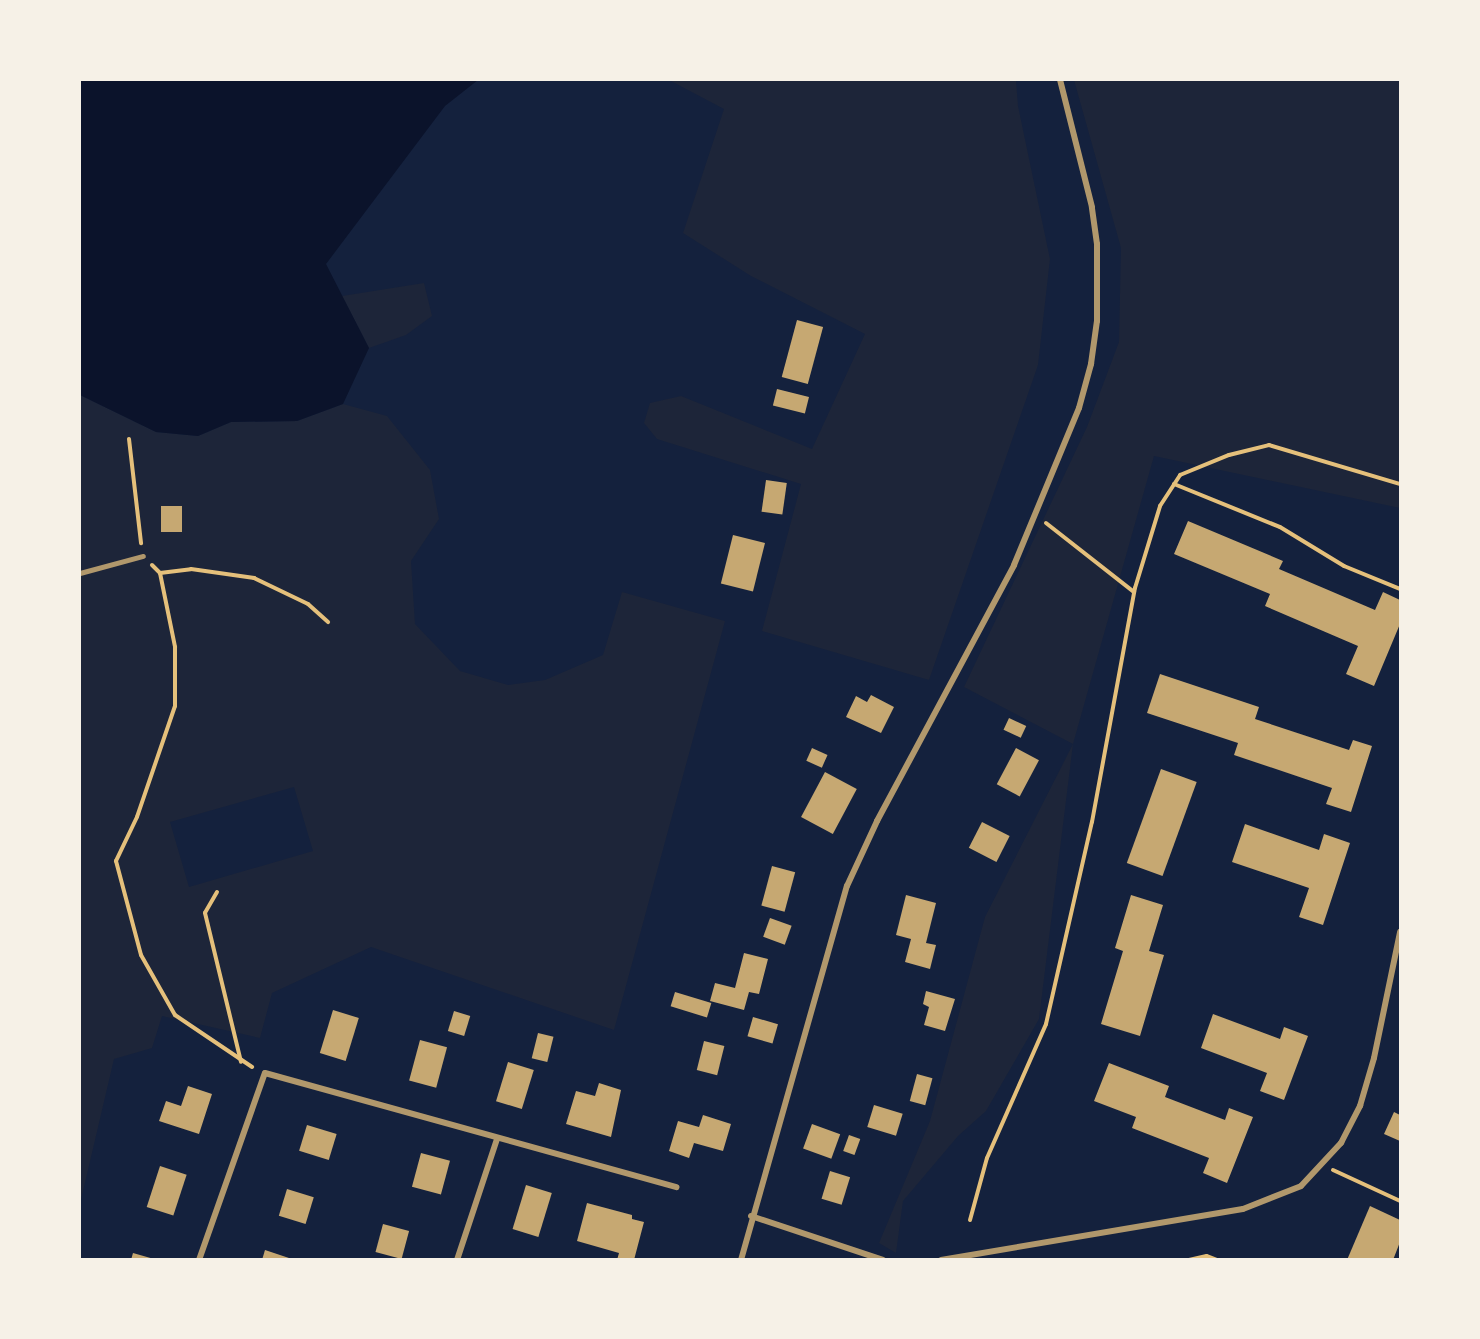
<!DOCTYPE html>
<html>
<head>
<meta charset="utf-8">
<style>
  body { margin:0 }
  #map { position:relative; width:1480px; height:1339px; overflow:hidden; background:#14213d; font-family:Lato,sans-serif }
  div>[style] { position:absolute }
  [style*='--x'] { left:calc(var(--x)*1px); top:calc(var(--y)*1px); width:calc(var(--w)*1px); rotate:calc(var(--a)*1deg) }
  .green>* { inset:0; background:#1d2539 }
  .water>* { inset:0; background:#0b132b }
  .building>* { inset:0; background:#c6a872; transform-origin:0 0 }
  .path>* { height:4px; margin:-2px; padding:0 2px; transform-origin:2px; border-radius:2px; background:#e5c07b }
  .service>* { height:4.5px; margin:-2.25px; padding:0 2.25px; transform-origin:2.25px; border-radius:2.25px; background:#b1986c }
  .minor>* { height:6px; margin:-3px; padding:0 3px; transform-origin:3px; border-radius:3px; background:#b1986c }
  span { translate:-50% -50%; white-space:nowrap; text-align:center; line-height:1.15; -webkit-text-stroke:6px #f6f1e7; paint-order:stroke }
  .frame { position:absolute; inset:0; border:81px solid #f6f1e7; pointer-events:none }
</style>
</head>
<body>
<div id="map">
  <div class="green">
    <i style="clip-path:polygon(669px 80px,1016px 80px,1018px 106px,1050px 259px,1038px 365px,929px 680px,762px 631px,801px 484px,657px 439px,644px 423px,650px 403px,681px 396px,812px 449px,865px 334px,751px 276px,683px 233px,724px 109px)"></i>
    <i style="clip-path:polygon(1074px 80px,1400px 80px,1400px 508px,1154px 456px,1073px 744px,1039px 1019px,986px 1111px,958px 1136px,903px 1201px,896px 1253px,879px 1243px,930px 1121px,985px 917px,1073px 744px,964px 687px,1087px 427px,1119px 342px,1121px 248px)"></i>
    <i style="clip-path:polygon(424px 283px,432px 316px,406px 335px,369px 348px,342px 296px)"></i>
    <i style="clip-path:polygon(evenodd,80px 395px,156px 432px,198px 436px,231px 422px,297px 421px,343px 404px,387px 416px,430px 470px,439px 519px,411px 561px,415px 624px,460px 671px,508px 685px,545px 680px,603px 655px,622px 592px,725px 621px,614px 1030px,371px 947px,272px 993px,260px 1038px,162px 1016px,152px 1048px,114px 1059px,80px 1204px,80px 395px,294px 787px,313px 851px,189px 887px,170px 822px,294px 787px)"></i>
  </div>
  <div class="water">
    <i style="clip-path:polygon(80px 80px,478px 80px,445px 106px,326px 264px,369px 348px,343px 404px,297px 421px,231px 422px,198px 436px,156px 432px,80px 395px)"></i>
  </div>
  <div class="building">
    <i style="left:797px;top:320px;width:27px;height:59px;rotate:15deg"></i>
    <i style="left:777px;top:389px;width:33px;height:17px;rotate:14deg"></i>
    <i style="left:766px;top:480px;width:21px;height:32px;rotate:8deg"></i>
    <i style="left:161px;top:506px;width:21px;height:26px"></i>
    <i style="clip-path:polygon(1188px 521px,1283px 561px,1279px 569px,1375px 610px,1383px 592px,1400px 600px,1400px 624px,1374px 686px,1346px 674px,1358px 646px,1265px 606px,1270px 594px,1174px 554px)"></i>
    <i style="left:733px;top:535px;width:33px;height:50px;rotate:14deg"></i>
    <i style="clip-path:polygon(1160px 674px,1259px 707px,1255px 719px,1349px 750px,1353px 740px,1372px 746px,1351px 812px,1326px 804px,1332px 788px,1234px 755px,1238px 743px,1147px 713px)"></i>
    <i style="clip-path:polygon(871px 695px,894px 707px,881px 733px,846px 717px,856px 696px,867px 702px)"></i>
    <i style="left:1009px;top:718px;width:19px;height:13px;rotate:25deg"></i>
    <i style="left:812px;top:748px;width:17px;height:14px;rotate:24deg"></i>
    <i style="left:1016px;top:748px;width:26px;height:41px;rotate:28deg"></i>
    <i style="left:1161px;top:769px;width:38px;height:100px;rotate:20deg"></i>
    <i style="left:825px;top:772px;width:36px;height:51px;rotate:28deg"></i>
    <i style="left:982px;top:822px;width:31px;height:29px;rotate:27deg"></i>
    <i style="clip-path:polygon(1245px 824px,1319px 850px,1324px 834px,1350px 843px,1323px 925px,1299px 917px,1309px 888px,1232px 862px)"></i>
    <i style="left:772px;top:866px;width:24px;height:41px;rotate:15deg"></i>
    <i style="clip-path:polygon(906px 895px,936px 903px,926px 943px,936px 945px,930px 969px,905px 962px,911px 939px,896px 935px)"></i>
    <i style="clip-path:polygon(1131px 895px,1163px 905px,1149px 951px,1164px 955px,1140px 1036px,1101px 1024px,1123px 951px,1115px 948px)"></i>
    <i style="left:770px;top:918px;width:23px;height:20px;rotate:20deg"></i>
    <i style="clip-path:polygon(744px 953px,768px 959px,759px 994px,749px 992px,744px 1010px,710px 1001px,715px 983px,735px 988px)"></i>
    <i style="clip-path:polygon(926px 991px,955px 999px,945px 1031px,924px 1025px,929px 1007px,923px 1004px)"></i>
    <i style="left:675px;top:992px;width:38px;height:15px;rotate:17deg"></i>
    <i style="left:333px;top:1010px;width:27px;height:45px;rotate:17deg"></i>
    <i style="left:454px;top:1011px;width:17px;height:21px;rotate:17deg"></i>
    <i style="clip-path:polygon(1213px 1014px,1280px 1039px,1284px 1027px,1308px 1036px,1284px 1100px,1260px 1091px,1267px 1073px,1201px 1048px)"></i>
    <i style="left:753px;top:1017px;width:26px;height:20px;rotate:16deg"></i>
    <i style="left:538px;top:1033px;width:16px;height:26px;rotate:14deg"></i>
    <i style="left:420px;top:1040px;width:28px;height:42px;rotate:15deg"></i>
    <i style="left:704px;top:1041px;width:21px;height:30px;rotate:14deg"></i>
    <i style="left:508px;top:1062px;width:27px;height:41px;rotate:17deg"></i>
    <i style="clip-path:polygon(1109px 1063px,1169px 1086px,1165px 1097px,1225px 1120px,1229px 1108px,1253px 1117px,1227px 1183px,1203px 1173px,1209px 1158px,1132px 1128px,1136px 1117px,1094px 1101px)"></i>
    <i style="left:917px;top:1074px;width:16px;height:28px;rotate:15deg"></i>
    <i style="clip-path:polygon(599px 1083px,621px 1090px,611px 1137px,566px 1124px,576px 1091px,595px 1096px)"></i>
    <i style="clip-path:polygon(188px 1086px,212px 1094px,199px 1134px,159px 1121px,166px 1101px,181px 1106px)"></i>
    <i style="left:874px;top:1105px;width:30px;height:23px;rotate:17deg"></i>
    <i style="clip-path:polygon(1394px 1112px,1400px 1115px,1400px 1141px,1384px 1134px)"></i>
    <i style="clip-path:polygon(703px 1115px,731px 1124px,723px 1151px,694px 1143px,689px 1158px,669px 1151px,678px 1121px,699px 1127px)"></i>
    <i style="left:812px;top:1124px;width:30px;height:26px;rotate:20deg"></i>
    <i style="left:307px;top:1125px;width:31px;height:27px;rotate:17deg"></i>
    <i style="left:849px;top:1135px;width:12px;height:17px;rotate:20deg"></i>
    <i style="left:421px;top:1153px;width:30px;height:35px;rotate:15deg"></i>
    <i style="left:160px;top:1166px;width:28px;height:43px;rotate:18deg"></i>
    <i style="left:830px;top:1171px;width:21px;height:29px;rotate:17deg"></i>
    <i style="left:526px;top:1185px;width:27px;height:46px;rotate:17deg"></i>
    <i style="left:287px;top:1189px;width:28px;height:28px;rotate:17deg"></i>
    <i style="clip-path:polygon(587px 1203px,632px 1215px,632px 1219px,644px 1222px,634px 1260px,617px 1260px,619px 1253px,577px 1241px)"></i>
    <i style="clip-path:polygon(1370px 1206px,1400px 1220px,1400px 1242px,1393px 1260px,1347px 1260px)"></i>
    <i style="left:383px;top:1224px;width:27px;height:29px;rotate:15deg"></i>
    <i style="clip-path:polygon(265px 1250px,292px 1259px,292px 1260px,262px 1260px)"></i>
    <i style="clip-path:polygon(133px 1253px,154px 1259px,154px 1260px,131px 1260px)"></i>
  </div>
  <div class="path">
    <i style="--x:129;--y:439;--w:105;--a:83.4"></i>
    <i style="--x:1174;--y:484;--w:114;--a:22.1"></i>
    <i style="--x:1280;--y:527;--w:75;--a:31.4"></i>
    <i style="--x:1344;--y:566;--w:61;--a:22.3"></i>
    <i style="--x:1046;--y:523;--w:112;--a:38.1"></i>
    <i style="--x:152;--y:565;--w:11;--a:45"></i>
    <i style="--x:160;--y:573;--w:76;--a:78.5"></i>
    <i style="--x:175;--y:647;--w:59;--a:90"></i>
    <i style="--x:175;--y:706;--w:117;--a:108.9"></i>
    <i style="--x:137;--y:817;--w:49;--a:115.5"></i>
    <i style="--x:116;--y:861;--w:97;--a:75.1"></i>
    <i style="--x:141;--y:955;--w:69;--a:60.5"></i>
    <i style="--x:175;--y:1015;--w:93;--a:34"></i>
    <i style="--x:160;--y:573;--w:31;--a:-7"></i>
    <i style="--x:191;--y:569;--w:64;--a:8.1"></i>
    <i style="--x:254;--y:578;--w:60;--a:25.7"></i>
    <i style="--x:308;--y:604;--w:27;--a:42"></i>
    <i style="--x:217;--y:892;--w:24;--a:120"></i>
    <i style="--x:205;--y:913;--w:153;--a:76.4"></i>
    <i style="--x:1333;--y:1170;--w:74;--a:24.8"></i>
    <i style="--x:970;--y:1220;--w:64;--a:-74.7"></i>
    <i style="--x:987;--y:1158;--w:146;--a:-66.2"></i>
    <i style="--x:1046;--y:1024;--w:207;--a:-77.2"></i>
    <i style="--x:1092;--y:822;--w:238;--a:-79.6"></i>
    <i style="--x:1135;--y:588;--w:86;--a:-73"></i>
    <i style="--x:1160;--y:506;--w:37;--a:-57"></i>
    <i style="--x:1180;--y:475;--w:53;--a:-22.2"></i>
    <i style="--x:1229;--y:455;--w:41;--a:-14"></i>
    <i style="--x:1269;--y:445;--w:137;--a:16.6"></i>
    <i style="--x:1189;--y:1260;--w:18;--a:-13"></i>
    <i style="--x:1207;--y:1256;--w:11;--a:22"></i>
  </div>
  <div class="service">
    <i style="--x:80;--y:573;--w:65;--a:-15.1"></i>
  </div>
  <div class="minor">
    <i style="--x:751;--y:1216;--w:139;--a:18.4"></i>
    <i style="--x:199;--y:1260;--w:198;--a:-70.6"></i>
    <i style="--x:265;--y:1073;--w:427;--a:15.5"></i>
    <i style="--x:457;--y:1260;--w:127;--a:-71.7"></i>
    <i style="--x:741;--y:1260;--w:389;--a:-74.2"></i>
    <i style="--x:847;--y:886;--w:72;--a:-65.2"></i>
    <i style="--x:877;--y:821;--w:290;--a:-61.8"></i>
    <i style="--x:1014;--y:565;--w:170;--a:-67.5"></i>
    <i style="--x:1079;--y:408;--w:46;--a:-74.7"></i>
    <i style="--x:1091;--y:364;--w:43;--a:-82.1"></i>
    <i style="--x:1097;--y:321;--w:77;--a:-90"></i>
    <i style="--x:1097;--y:244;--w:37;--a:-98"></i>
    <i style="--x:1092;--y:207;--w:131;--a:-104.1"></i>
    <i style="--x:941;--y:1260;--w:306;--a:-9.6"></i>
    <i style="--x:1243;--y:1209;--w:62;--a:-21.6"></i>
    <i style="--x:1301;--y:1186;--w:59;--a:-47.1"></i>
    <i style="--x:1341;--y:1143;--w:42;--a:-62.8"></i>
    <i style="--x:1360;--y:1106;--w:50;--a:-73.7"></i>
    <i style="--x:1374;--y:1058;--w:129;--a:-78.3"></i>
  </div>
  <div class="frame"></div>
</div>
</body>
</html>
